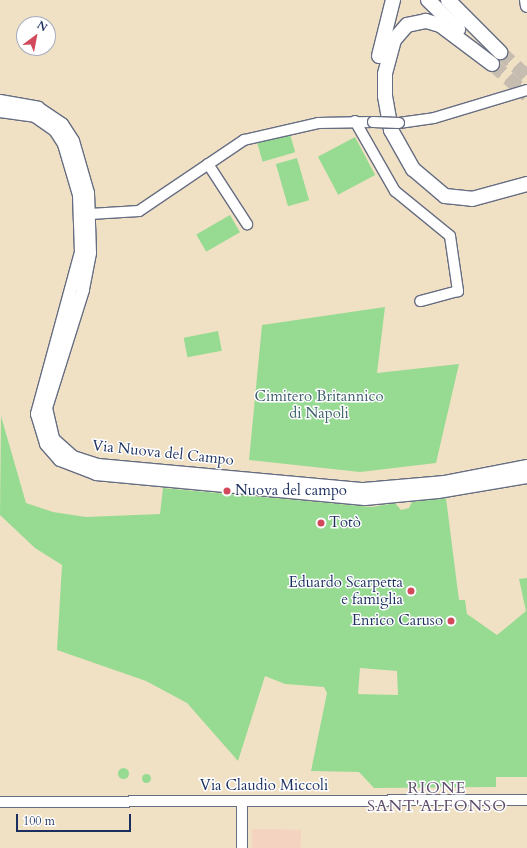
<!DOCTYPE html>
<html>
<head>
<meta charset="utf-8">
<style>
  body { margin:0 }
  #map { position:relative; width:527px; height:848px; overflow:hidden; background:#f1e1c4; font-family:Cardo,serif }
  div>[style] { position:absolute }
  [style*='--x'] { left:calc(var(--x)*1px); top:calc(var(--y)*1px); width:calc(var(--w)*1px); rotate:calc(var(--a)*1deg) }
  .built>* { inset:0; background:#f5d3c1; transform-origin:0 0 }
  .green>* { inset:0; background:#97db93; transform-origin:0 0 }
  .round { border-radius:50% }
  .highway-tunnel>* { height:14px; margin-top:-7px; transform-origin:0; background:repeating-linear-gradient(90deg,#c6bdb0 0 14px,transparent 0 21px) }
  .roads { filter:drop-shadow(1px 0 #666d82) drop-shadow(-1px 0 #666d82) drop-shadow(0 1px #666d82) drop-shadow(0 -1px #666d82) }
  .minor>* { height:10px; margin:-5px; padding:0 5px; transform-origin:5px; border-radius:5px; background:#fff }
  .major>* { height:12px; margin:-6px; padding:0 6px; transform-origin:6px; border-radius:6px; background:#fff }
  .highway>* { height:14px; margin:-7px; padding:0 7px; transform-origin:7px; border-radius:7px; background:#fff }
  .bridges { filter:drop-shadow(1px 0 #666d82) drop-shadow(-1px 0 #666d82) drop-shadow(0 1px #666d82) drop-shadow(0 -1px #666d82) }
  .minor-bridge>* { height:10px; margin:-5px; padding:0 5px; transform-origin:5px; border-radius:5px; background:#fff }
  .dots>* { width:11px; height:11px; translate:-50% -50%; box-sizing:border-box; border:2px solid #fff; border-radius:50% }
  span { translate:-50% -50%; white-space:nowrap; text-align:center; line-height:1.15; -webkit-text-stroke:3px #fff; paint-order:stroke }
  .park-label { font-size:15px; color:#40636e }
  .street-label { font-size:15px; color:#1b2f5e }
  .poi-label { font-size:15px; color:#1b2f5e }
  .left { translate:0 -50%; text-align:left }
  .right { translate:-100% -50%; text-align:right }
  .neighbourhood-label { font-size:16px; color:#61506d; letter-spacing:1px }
  .north { position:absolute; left:16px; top:16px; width:40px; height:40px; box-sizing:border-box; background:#fff; border:1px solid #a4acbf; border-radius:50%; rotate:32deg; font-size:11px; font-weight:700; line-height:16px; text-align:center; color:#1b2f5e }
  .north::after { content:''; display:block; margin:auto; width:14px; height:18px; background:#d1495b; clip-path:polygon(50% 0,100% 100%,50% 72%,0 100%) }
  .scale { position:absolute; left:16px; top:814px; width:115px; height:18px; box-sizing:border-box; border:2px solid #1b2f5e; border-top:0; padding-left:5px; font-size:12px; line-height:14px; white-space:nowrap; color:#1b2f5e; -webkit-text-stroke:3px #fff; paint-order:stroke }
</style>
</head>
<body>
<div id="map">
  <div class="built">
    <i style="left:252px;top:829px;width:49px;height:19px;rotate:1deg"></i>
  </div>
  <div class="green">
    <i style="left:290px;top:134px;width:19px;height:34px;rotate:74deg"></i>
    <i style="left:355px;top:137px;width:43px;height:42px;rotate:62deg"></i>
    <i style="left:297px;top:158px;width:44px;height:22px;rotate:74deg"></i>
    <i style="left:230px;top:215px;width:20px;height:39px;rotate:60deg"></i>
    <i style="clip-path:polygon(385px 307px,377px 373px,459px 364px,436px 463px,360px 472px,249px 460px,262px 325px)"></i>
    <i style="left:218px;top:331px;width:20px;height:35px;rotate:79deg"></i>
    <i style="clip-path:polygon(evenodd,1px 416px,26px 503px,53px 512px,86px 517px,160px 514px,163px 488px,372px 507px,395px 503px,401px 510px,409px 508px,412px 502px,446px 498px,459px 600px,465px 600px,467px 614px,497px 635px,526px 611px,519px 579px,527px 578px,527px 777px,496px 777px,496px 787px,374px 788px,359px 772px,311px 771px,327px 693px,324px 687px,285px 684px,265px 676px,238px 761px,187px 703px,146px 681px,57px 650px,62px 565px,35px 548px,0 515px,1px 416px,360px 668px,397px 671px,398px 695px,358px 694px,360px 668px)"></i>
    <i class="round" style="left:117.5px;top:767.5px;width:11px;height:11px"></i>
    <i class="round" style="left:141.5px;top:773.5px;width:9px;height:9px"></i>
  </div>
  <div class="highway-tunnel">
    <i style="--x:500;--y:52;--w:36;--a:42"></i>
    <i style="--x:492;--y:64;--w:47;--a:41.5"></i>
  </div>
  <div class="roads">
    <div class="minor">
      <i style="--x:355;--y:121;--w:81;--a:60.3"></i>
      <i style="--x:395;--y:191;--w:71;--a:39.3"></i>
      <i style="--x:450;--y:236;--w:56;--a:81.7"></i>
      <i style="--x:458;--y:291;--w:39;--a:165"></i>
      <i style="--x:399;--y:123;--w:35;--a:-8"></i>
      <i style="--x:434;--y:118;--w:97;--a:-16.8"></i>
      <i style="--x:208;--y:164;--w:72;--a:57"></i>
      <i style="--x:90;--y:214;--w:49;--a:-3.5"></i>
      <i style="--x:139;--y:211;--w:127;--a:-34.1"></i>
      <i style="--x:244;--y:140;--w:76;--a:-12.9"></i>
      <i style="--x:318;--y:123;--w:55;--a:-1"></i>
      <i style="--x:242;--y:801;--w:47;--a:90"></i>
      <i style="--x:0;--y:802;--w:527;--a:-0.22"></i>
    </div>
    <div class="major">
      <i style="--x:526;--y:0;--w:6;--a:81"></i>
      <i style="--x:0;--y:101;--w:39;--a:10"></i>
      <i style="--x:38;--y:108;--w:29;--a:34"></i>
      <i style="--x:62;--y:124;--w:20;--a:57"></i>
      <i style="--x:73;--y:141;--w:54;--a:73.9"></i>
      <i style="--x:88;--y:193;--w:60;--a:88.1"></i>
      <i style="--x:90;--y:253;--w:38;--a:101"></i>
      <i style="--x:83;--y:290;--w:124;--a:107.4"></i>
      <i style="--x:46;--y:408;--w:32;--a:77"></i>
      <i style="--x:53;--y:439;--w:27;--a:42"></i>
      <i style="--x:73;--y:457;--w:26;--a:18"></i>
      <i style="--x:98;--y:465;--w:267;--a:5.2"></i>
      <i style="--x:364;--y:489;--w:81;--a:-4.9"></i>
      <i style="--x:445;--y:482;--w:84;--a:-11"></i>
      <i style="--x:0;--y:111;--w:35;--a:8"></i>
      <i style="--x:35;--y:116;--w:24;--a:35"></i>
      <i style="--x:55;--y:130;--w:17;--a:57"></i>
      <i style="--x:64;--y:144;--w:53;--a:73.6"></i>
      <i style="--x:79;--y:195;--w:57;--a:88"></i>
      <i style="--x:81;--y:252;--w:168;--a:105.2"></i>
      <i style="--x:37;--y:414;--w:31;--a:73"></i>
      <i style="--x:46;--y:444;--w:21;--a:49"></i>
      <i style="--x:60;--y:460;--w:39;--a:21"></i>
      <i style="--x:96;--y:474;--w:270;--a:5.3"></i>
      <i style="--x:365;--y:499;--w:73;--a:-5.5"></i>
      <i style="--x:438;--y:492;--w:90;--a:-9.6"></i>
    </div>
    <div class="highway">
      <i style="--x:428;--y:0;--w:42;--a:44"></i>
      <i style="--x:448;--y:0;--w:74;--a:45"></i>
      <i style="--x:379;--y:56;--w:58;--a:-76"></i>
      <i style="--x:492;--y:64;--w:65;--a:-143.1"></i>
      <i style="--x:440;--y:25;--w:15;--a:-164"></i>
      <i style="--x:426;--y:21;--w:19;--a:168"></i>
      <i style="--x:407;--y:25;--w:20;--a:131"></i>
      <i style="--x:394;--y:40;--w:35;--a:105"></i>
      <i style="--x:385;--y:74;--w:22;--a:90"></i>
      <i style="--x:385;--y:96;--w:35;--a:80"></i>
      <i style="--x:391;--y:130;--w:45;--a:60.6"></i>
      <i style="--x:413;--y:169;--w:42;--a:40.2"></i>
      <i style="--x:445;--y:196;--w:27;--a:6"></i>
      <i style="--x:472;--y:199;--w:57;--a:-15.3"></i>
    </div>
  </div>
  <div class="bridges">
    <div class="minor-bridge">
      <i style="--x:373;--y:122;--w:26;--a:2"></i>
    </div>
  </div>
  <div class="dots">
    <i style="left:227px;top:491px;background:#d1495b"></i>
    <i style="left:321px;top:523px;background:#d1495b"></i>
    <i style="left:411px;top:591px;background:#d1495b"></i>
    <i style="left:451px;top:621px;background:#d1495b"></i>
  </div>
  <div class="park-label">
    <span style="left:319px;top:405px">Cimitero Britannico<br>di Napoli</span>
  </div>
  <div class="street-label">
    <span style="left:163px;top:453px;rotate:6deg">Via Nuova del Campo</span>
    <span style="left:264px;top:786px">Via Claudio Miccoli</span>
  </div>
  <div class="poi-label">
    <span class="left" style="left:235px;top:491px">Nuova del campo</span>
    <span class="left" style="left:329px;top:523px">Totò</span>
    <span class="right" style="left:403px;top:591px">Eduardo Scarpetta<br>e famiglia</span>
    <span class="right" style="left:443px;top:621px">Enrico Caruso</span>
  </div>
  <div class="neighbourhood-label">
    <span style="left:437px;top:797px">RIONE<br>SANT'ALFONSO</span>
  </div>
  <div class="north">N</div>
  <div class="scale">100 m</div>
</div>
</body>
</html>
